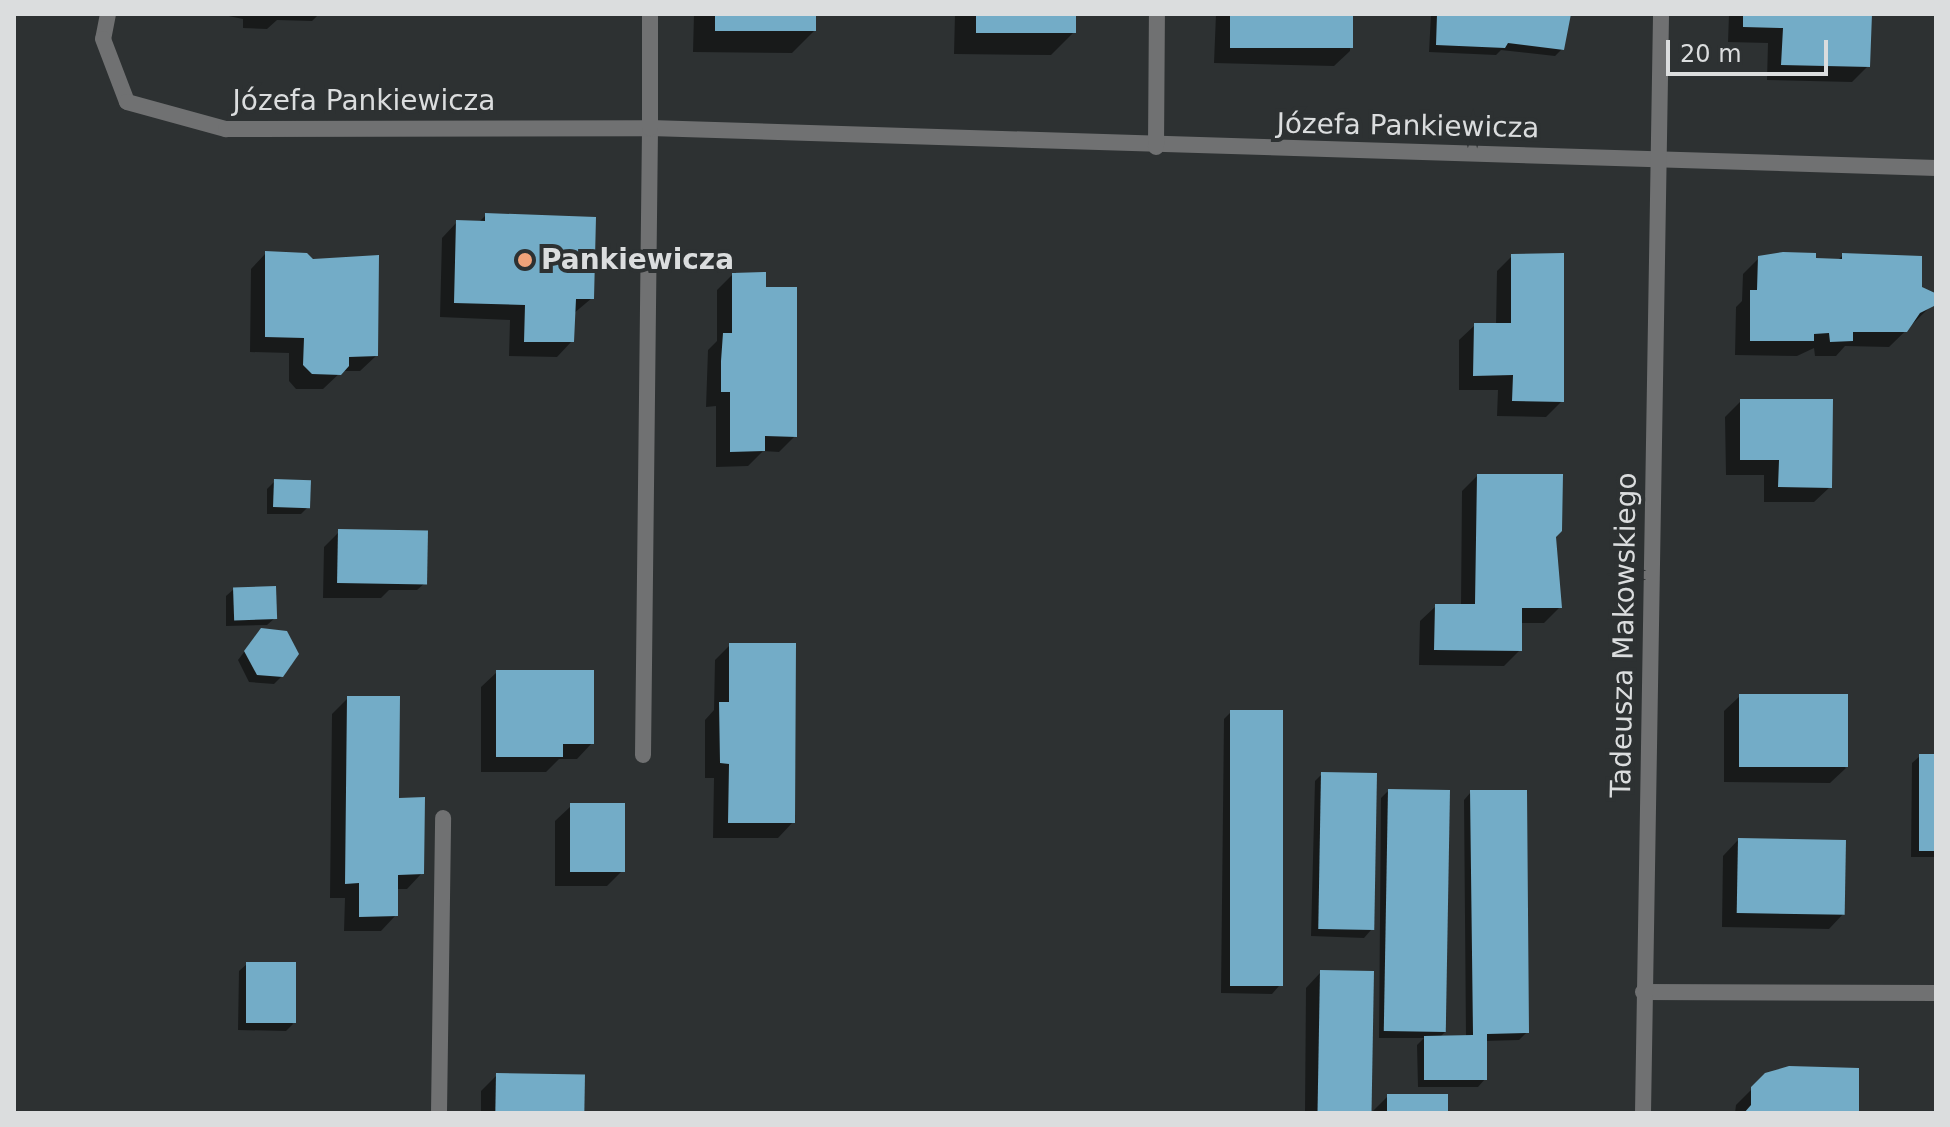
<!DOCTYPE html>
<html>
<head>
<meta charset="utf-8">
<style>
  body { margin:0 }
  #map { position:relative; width:1950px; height:1127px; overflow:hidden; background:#2d3132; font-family:"DejaVu Sans",sans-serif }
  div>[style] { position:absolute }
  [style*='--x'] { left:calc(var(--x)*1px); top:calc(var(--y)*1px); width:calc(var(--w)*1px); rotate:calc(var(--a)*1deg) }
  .shadow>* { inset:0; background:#0007 }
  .building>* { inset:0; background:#73acc7; transform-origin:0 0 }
  .service>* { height:16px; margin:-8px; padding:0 8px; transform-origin:8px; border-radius:8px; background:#707172 }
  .minor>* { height:16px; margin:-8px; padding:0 8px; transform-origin:8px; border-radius:8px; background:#707172 }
  .dots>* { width:22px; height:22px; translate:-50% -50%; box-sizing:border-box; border:4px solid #2d3132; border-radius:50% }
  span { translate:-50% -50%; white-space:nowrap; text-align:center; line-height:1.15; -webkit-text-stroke:8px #2d3132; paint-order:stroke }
  .street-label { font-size:28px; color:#dbddde }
  .poi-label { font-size:28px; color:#dbddde; font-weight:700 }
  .left { translate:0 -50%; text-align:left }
  .frame { position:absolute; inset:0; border:16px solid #dbddde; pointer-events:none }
  .scale { position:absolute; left:1666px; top:40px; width:162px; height:36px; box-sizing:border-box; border:4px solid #dbddde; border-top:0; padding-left:10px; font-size:24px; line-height:28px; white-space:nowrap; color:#dbddde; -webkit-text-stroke:6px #2d3132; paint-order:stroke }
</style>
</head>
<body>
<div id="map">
  <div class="shadow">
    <i style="clip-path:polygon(219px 14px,319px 14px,312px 21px,277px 20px,267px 29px,243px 28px,243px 19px)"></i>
    <i style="clip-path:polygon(694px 14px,814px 14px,814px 31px,792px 53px,693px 52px)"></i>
    <i style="clip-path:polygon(955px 14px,1074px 14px,1073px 33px,1051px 55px,954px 54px)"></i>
    <i style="clip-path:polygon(1216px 14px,1351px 14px,1350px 51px,1334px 66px,1214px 63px)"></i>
    <i style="clip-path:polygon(1431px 14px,1568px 14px,1562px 49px,1555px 56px,1501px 50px,1496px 55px,1429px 52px)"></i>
    <i style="clip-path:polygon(1729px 14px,1870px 14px,1868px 66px,1852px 82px,1767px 80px,1768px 43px,1728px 42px)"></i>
    <i style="clip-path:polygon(486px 215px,592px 298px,573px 314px,572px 341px,557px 357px,509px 356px,510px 320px,440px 317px,442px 238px,457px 222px,478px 223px)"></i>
    <i style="clip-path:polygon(266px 253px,376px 356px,360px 371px,342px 371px,323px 389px,296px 389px,289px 381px,289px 353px,250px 352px,251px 269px)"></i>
    <i style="clip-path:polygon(1843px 255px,1920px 288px,1932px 305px,1889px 347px,1845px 346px,1836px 356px,1815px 356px,1814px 348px,1797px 356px,1735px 355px,1736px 307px,1742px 301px,1743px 274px,1759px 258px,1837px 261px)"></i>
    <i style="clip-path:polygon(1512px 256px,1562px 401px,1546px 417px,1497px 416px,1498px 390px,1459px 390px,1459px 340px,1475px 325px,1496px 325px,1497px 271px)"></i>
    <i style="clip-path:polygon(732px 275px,764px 289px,795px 436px,779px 452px,763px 451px,748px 466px,716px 467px,716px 406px,706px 407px,708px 350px,717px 341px,717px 290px)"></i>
    <i style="clip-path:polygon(1741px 401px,1830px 487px,1814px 502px,1764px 502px,1764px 475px,1726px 475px,1725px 417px)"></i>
    <i style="clip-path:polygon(1477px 476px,1554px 537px,1560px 607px,1544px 623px,1520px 623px,1520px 650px,1504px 666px,1419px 665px,1420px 621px,1436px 606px,1461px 606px,1462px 491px)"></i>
    <i style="clip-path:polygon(275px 481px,308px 507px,301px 514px,267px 514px,267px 489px)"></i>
    <i style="clip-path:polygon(339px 532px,425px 583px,417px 590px,389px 590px,381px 598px,323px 598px,324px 547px)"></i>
    <i style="clip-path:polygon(234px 589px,275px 618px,267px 625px,226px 626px,226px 596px)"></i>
    <i style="clip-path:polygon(261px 630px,282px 676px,274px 684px,249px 682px,238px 660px)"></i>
    <i style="clip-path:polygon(730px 645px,793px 822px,778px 838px,713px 838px,714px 778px,705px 778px,705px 720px,714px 710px,715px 660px)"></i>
    <i style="clip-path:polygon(497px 672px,592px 743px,577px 759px,559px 759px,546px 772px,481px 772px,481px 687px)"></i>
    <i style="clip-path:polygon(1740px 696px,1846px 768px,1830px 783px,1724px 782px,1724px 711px)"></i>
    <i style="clip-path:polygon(348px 698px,422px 873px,407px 889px,396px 889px,396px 915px,381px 931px,344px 931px,345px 898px,330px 898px,332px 714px)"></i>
    <i style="clip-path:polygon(1231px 712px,1279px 986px,1272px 994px,1221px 993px,1224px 719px)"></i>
    <i style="clip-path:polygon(1920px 756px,1936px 756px,1936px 857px,1911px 857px,1912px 763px)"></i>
    <i style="clip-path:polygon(1322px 774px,1371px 930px,1364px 938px,1311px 936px,1315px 781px)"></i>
    <i style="clip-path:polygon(1388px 791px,1446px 1031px,1440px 1037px,1466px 1037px,1464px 800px,1471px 792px,1527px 1032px,1519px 1040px,1485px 1041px,1485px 1079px,1478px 1087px,1418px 1087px,1417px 1045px,1424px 1038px,1379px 1038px,1381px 798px)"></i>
    <i style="clip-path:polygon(571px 806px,622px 871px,607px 886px,555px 886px,555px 821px)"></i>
    <i style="clip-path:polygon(1738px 840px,1844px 913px,1829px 929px,1722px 927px,1723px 856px)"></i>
    <i style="clip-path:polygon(247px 964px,293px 1024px,286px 1031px,238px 1030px,239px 971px)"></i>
    <i style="clip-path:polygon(1321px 972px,1371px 1113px,1305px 1113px,1306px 988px)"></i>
    <i style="clip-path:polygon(497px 1075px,583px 1113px,481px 1113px,481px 1091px)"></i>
    <i style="clip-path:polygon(1766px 1075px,1857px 1113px,1735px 1113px,1736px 1105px)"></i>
    <i style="clip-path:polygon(1388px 1096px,1446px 1113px,1371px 1113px)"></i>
  </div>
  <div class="building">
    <i style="left:715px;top:14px;width:101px;height:17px"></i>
    <i style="left:976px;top:14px;width:100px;height:19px"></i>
    <i style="left:1230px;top:14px;width:123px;height:34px"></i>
    <i style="clip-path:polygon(1437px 14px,1571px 14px,1564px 50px,1508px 43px,1505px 48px,1436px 45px)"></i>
    <i style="clip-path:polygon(1743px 14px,1872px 14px,1870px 67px,1781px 65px,1783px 28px,1743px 27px)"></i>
    <i style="clip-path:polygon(485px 213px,596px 217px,594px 299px,576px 299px,574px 342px,524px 342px,525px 305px,454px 303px,456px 220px,485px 221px)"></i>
    <i style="clip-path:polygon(265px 251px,307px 253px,313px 259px,379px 255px,378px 356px,349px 357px,349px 366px,341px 375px,312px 374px,303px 365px,304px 338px,265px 337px)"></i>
    <i style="clip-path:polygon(1783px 252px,1816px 253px,1816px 258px,1842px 259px,1842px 253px,1922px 256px,1922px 287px,1935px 293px,1934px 306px,1920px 313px,1907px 332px,1853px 332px,1853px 341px,1830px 342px,1829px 333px,1814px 334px,1814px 341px,1750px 341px,1750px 290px,1757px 290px,1758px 256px)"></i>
    <i style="clip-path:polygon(1564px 253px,1564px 402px,1512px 401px,1513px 375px,1473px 376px,1474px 323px,1511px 323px,1511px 254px)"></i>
    <i style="clip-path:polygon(766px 272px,766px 287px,797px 287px,797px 437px,765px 436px,765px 451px,730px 452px,730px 392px,721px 392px,721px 361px,723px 333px,732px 333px,732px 273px)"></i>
    <i style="clip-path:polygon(1740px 399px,1833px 399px,1832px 488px,1778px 487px,1779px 460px,1740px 460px)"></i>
    <i style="clip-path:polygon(1477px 474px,1563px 474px,1562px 531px,1556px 537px,1562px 608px,1522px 608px,1522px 651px,1434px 650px,1435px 604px,1475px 604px)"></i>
    <i style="left:274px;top:479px;width:37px;height:28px;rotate:2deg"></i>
    <i style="left:338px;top:529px;width:90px;height:54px;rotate:1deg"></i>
    <i style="left:276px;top:586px;width:33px;height:43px;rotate:88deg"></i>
    <i style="clip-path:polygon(261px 628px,287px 631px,299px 654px,283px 677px,257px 675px,244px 651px)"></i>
    <i style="clip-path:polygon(729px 643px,796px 643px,795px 823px,728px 823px,729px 764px,720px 763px,719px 702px,729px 702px)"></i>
    <i style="clip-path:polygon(496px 670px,594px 670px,594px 744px,563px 744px,563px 757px,496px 757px)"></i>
    <i style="left:1739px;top:694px;width:109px;height:73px"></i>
    <i style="clip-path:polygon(347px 696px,400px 696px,399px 798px,425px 797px,424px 874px,398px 875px,398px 916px,359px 917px,359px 883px,345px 884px)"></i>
    <i style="left:1230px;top:710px;width:53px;height:276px"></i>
    <i style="left:1919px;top:754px;width:17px;height:97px"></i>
    <i style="left:1321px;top:772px;width:56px;height:157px;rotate:1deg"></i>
    <i style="left:1388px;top:789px;width:62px;height:242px;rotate:1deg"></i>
    <i style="clip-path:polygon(1470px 790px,1527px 790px,1529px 1033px,1487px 1034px,1487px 1080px,1424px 1080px,1424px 1036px,1473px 1035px)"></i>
    <i style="left:625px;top:803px;width:69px;height:55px;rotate:90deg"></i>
    <i style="left:1738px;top:838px;width:108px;height:75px;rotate:1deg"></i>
    <i style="left:246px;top:962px;width:50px;height:61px"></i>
    <i style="left:1320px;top:970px;width:54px;height:143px;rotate:1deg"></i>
    <i style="clip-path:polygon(1789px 1066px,1859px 1068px,1859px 1113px,1744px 1113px,1751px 1105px,1751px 1087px,1765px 1073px)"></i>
    <i style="left:496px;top:1073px;width:89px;height:40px;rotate:1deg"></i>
    <i style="left:1387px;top:1094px;width:61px;height:19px"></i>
  </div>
  <div class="service">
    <i style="--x:643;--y:755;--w:627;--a:-89.36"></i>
    <i style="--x:439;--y:1113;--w:295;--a:-89.2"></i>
  </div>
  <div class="minor">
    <i style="--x:108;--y:14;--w:25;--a:101"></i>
    <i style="--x:103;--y:39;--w:67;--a:69.1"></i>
    <i style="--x:127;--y:102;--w:103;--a:15.3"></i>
    <i style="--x:226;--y:129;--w:424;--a:-0.1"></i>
    <i style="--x:650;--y:128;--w:1287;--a:1.78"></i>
    <i style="--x:650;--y:128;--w:114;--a:-90"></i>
    <i style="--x:1156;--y:147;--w:133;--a:-89.6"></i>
    <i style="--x:1643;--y:992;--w:293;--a:0.2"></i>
    <i style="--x:1643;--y:1113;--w:1099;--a:-89.06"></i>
  </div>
  <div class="dots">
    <i style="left:525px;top:260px;background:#f0a279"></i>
  </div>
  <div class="street-label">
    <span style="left:364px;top:101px">Józefa Pankiewicza</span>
    <span style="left:1408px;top:126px;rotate:1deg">Józefa Pankiewicza</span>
    <span style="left:1624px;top:635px;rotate:-89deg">Tadeusza Makowskiego</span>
  </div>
  <div class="poi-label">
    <span class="left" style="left:541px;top:260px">Pankiewicza</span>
  </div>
  <div class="frame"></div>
  <div class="scale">20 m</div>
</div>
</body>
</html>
